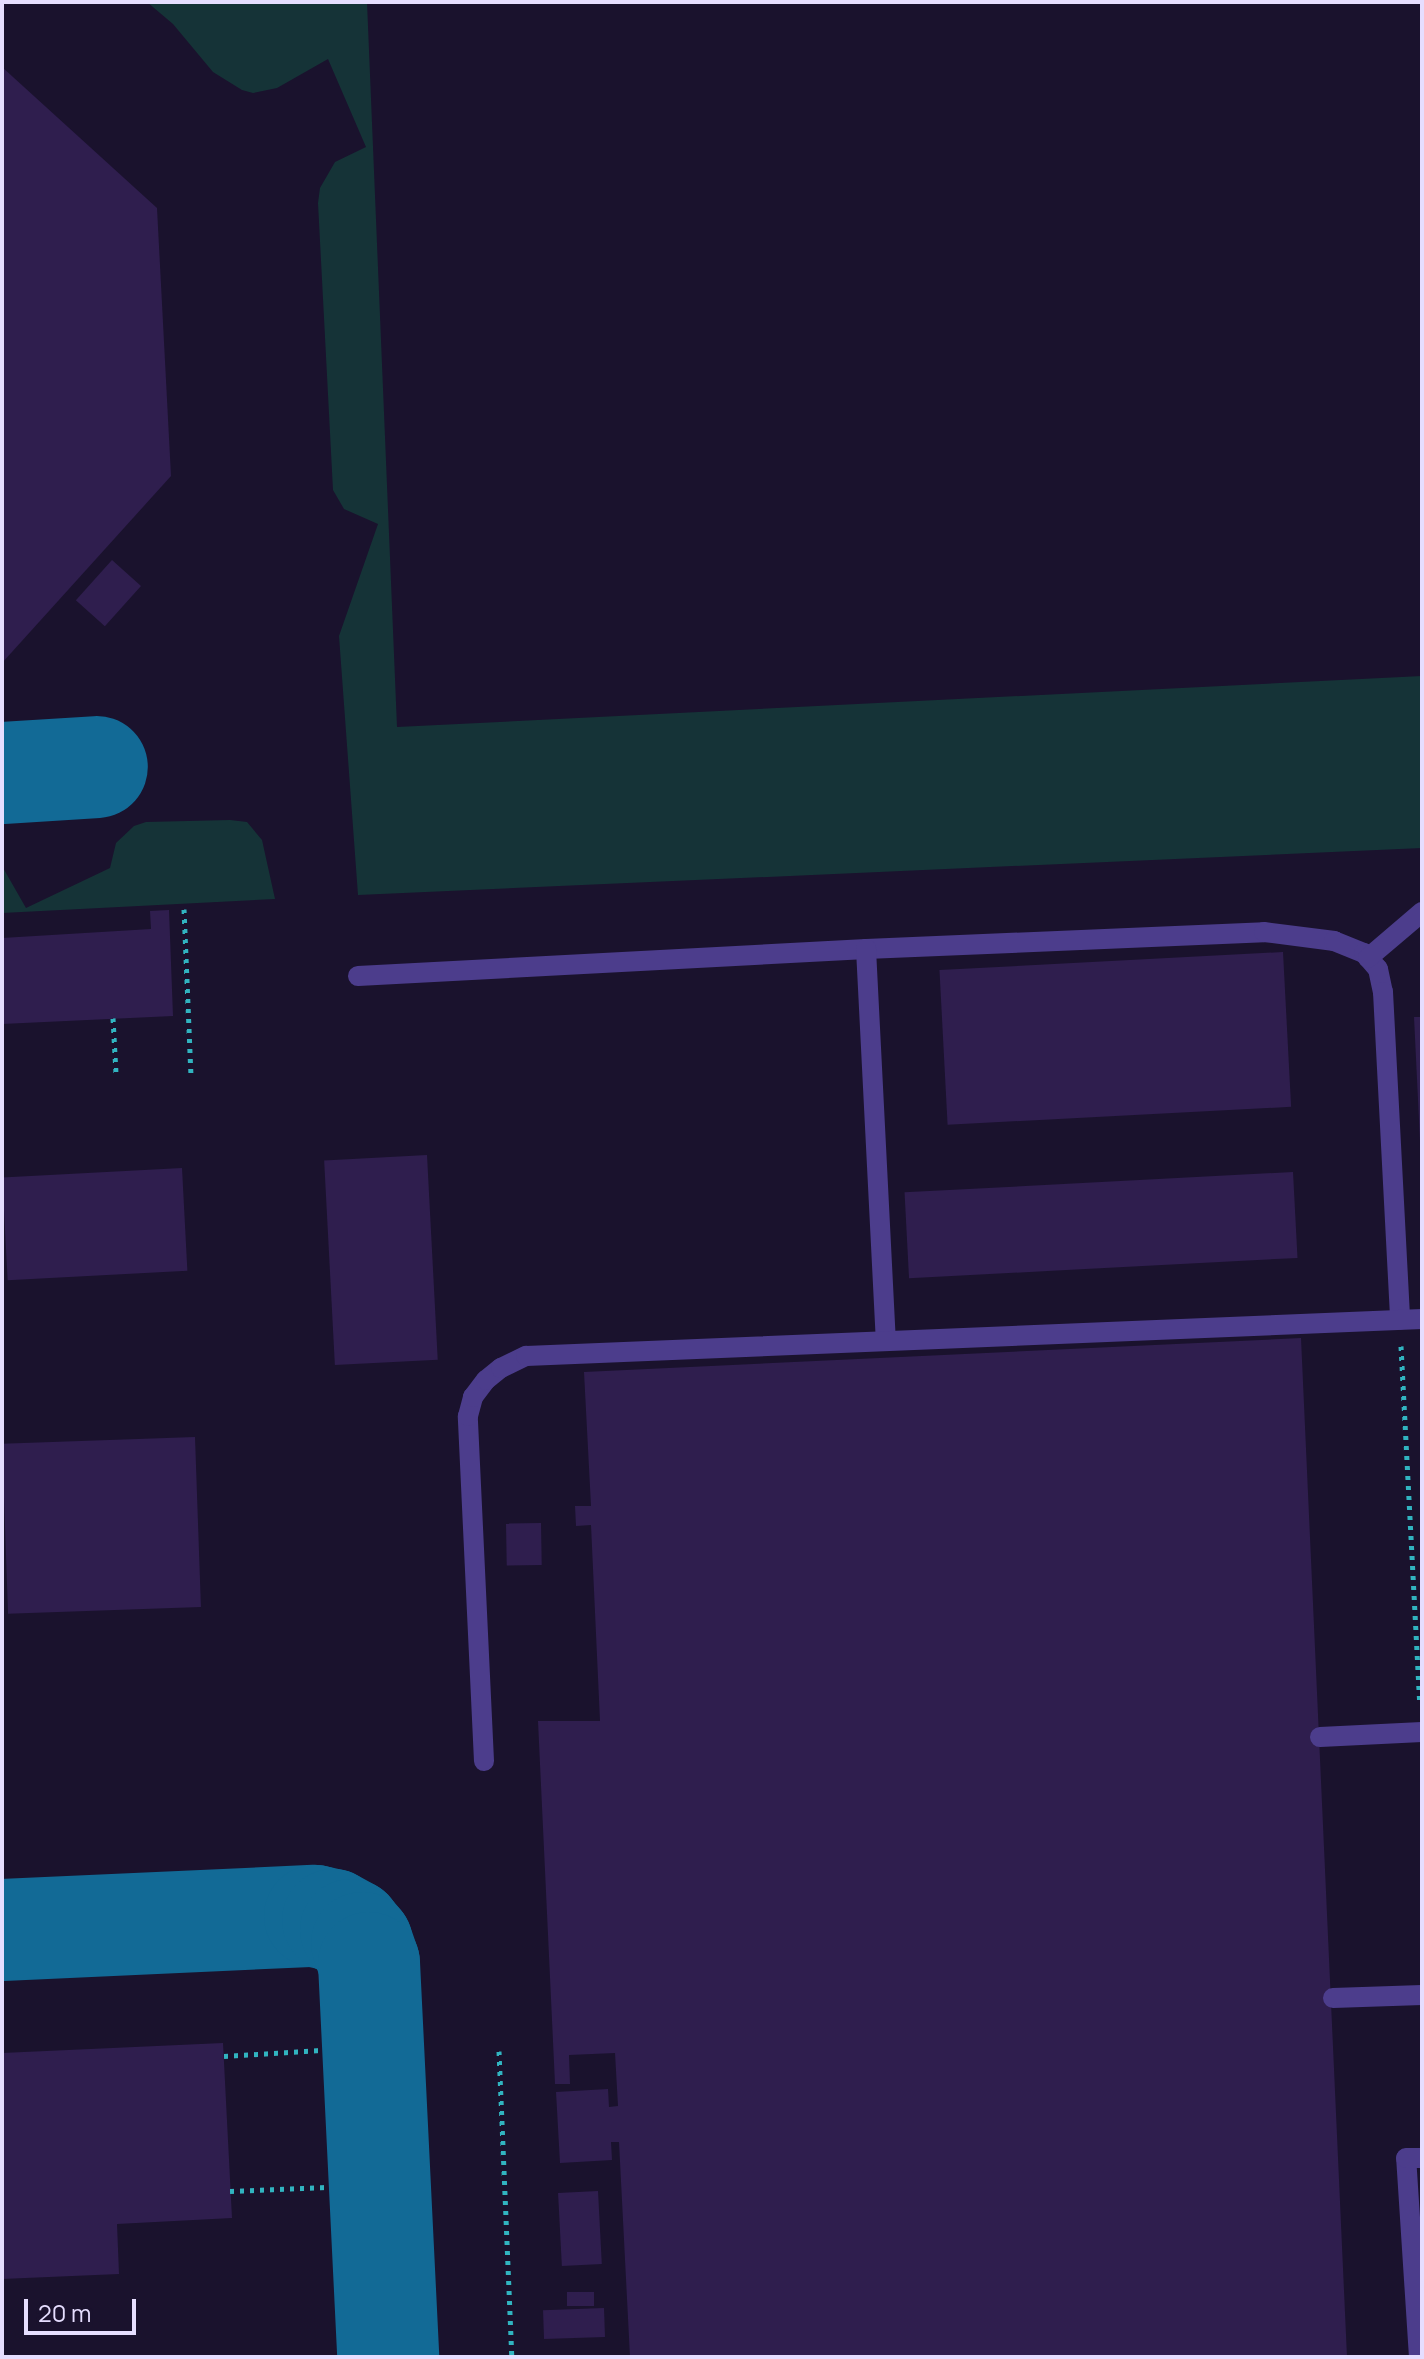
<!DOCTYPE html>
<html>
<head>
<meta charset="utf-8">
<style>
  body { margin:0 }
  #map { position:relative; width:1424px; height:2359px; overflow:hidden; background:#1a122d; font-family:Manrope,sans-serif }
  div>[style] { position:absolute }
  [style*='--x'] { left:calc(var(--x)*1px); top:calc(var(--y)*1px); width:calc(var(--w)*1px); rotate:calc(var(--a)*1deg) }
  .green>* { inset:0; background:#153337 }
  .taxiway>* { height:102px; margin:-51px; padding:0 51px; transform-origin:51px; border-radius:51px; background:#126a96 }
  .building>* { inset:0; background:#2f1e4e; transform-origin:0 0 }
  .path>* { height:5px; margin-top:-2.5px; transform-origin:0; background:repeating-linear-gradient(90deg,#31b4c0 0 4px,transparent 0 10px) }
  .minor>* { height:20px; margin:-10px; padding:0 10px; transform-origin:10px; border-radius:10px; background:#4c3d8c }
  span { translate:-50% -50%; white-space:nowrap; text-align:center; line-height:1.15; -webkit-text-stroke:6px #1a122d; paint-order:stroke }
  .frame { position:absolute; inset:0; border:4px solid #e6deff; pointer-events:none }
  .scale { position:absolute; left:24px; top:2299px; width:112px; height:36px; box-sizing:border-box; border:4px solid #e6deff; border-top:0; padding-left:10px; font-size:24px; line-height:28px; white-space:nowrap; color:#e6deff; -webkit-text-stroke:6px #1a122d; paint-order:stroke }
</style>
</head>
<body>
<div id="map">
  <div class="green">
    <i style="clip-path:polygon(147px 2px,367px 2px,397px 727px,1422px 676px,1422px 848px,358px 895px,339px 636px,378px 524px,344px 509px,333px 490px,318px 203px,320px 188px,335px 162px,366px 147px,328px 59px,277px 88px,253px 93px,242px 90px,213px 72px,173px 24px)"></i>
    <i style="clip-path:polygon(230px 820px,247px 822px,262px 840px,275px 899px,2px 913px,2px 866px,26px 908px,110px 868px,116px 843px,134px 826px,146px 822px)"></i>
  </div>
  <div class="taxiway">
    <i style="--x:2;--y:773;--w:95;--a:-3.6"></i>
    <i style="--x:2;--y:1930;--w:313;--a:-2.6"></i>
    <i style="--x:315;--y:1916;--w:18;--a:13"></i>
    <i style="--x:333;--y:1920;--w:21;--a:29"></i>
    <i style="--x:351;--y:1930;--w:17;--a:50"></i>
    <i style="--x:362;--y:1943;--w:21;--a:71"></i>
    <i style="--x:369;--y:1963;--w:394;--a:87.2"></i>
  </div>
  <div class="building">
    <i style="clip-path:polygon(2px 67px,157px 208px,171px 476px,2px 663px)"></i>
    <i style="left:112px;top:560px;width:39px;height:54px;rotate:42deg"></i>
    <i style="clip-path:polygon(169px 910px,173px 1016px,2px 1024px,2px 938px,151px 929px,150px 911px)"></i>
    <i style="left:1283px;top:952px;width:155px;height:344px;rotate:87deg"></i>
    <i style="clip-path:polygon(1414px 1017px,1422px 1017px,1422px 1141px,1420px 1141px)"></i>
    <i style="left:427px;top:1155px;width:205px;height:103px;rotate:87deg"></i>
    <i style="left:182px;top:1168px;width:103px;height:180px;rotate:87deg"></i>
    <i style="left:1293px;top:1172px;width:86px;height:389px;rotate:87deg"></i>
    <i style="clip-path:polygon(1301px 1338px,1347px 2357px,630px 2357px,619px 2142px,611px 2142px,612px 2160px,560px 2163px,556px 2092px,608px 2089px,609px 2107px,618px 2106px,615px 2053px,569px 2055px,570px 2084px,555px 2084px,538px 1721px,600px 1721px,591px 1525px,576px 1526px,575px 1506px,591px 1506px,584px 1372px)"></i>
    <i style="left:195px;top:1437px;width:170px;height:193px;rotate:88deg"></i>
    <i style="left:541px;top:1523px;width:42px;height:35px;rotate:89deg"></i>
    <i style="clip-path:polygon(223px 2043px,232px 2218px,117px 2224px,119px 2274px,2px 2279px,2px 2053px)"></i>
    <i style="left:598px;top:2191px;width:73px;height:40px;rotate:87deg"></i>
    <i style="left:594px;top:2292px;width:14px;height:27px;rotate:90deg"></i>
    <i style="left:604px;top:2308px;width:29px;height:61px;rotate:88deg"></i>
  </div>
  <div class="path">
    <i style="--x:184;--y:909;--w:164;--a:87.6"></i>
    <i style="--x:113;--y:1018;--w:56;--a:86.9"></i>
    <i style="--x:1401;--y:1346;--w:358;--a:87"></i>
    <i style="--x:499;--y:2051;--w:306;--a:87.6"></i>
    <i style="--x:224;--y:2056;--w:97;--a:-3.5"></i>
    <i style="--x:230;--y:2191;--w:97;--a:-2.4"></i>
  </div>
  <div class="minor">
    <i style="--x:866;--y:949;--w:398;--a:-2.4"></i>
    <i style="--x:1264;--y:932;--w:71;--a:7.3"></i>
    <i style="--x:1334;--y:941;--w:32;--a:22"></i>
    <i style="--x:1364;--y:953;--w:21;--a:49"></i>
    <i style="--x:1378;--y:969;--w:24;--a:78"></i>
    <i style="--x:1383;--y:992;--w:328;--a:87"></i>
    <i style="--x:1368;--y:958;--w:71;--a:-40.4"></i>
    <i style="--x:358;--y:976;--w:509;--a:-3.04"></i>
    <i style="--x:866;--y:949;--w:391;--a:87.1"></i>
    <i style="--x:1320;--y:1737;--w:102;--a:-2.8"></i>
    <i style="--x:484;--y:1761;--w:345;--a:-92.7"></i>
    <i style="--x:468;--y:1416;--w:20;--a:-75"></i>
    <i style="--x:473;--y:1397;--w:21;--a:-53"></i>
    <i style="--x:486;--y:1380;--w:19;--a:-39"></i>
    <i style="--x:501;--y:1368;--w:28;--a:-26"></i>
    <i style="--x:526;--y:1356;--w:897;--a:-2.36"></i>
    <i style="--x:1333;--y:1998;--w:89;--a:-1.9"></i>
    <i style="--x:1419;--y:2357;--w:199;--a:-93.7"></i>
    <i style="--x:1406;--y:2158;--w:16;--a:0"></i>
  </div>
  <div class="frame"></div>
  <div class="scale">20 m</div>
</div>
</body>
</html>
